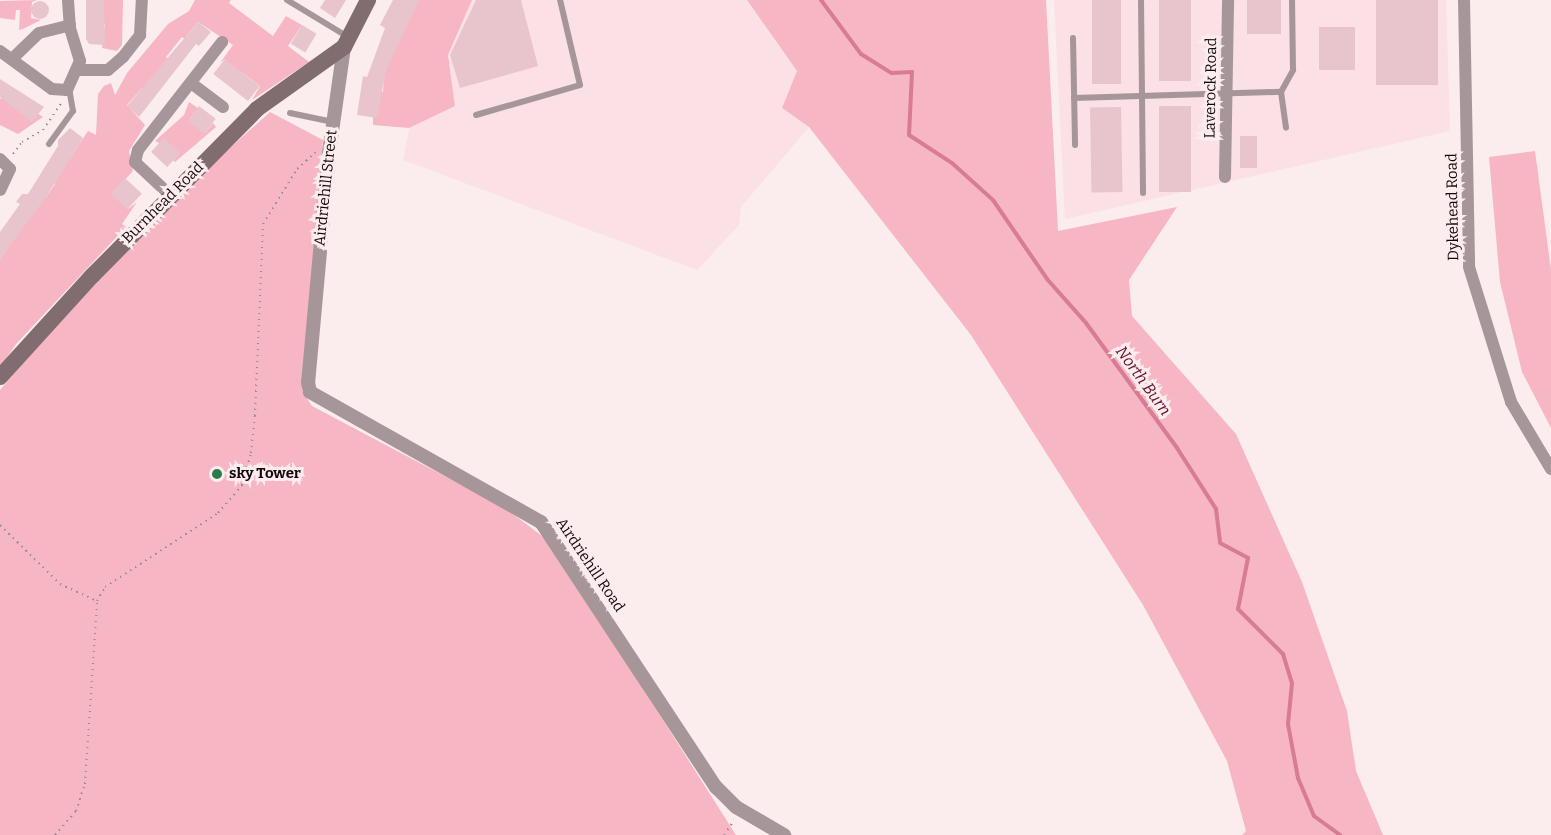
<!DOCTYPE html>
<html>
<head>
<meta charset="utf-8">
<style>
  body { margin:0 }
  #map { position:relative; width:1551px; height:835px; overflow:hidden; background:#fbecee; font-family:Bitter,serif }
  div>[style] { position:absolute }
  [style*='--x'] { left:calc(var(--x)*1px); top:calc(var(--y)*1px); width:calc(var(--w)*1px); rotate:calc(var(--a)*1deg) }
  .built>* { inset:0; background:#fbe0e5 }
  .green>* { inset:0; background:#f7b6c3 }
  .stream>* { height:4px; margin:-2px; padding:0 2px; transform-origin:2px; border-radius:2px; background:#d77c92 }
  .building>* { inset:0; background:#e8c5cc; transform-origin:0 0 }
  .round { border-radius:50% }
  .path>* { height:2px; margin-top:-1px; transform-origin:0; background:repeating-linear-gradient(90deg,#9a8d8f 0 1.5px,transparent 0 6px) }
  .service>* { height:6px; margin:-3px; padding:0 3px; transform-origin:3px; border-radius:3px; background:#a69699 }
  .minor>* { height:12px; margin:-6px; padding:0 6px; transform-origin:6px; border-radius:6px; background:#a69699 }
  .tertiary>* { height:14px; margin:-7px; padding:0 7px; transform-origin:7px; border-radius:7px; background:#a69699 }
  .secondary>* { height:16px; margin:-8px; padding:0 8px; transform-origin:8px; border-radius:8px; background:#816c70 }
  .dots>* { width:16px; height:16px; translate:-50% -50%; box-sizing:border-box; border:3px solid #fbecee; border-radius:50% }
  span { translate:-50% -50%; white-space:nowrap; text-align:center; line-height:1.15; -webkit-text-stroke:6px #fbecee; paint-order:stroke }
  .street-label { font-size:15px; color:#13080b }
  .poi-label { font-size:15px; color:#13080b; font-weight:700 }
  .left { translate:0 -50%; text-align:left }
  .water-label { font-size:16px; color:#63112e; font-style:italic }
</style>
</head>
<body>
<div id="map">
  <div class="built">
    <i style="clip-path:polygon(472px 0,747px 0,797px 71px,782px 108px,809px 127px,741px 207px,739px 225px,697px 270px,403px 160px,410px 126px,455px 106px,448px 55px)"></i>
    <i style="clip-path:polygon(1054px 0,1446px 0,1450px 131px,1065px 219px)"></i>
  </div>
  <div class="green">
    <i style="clip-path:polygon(37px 0,32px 2px,31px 18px,41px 20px,23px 29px,19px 30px,20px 10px,16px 10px,15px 20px,0 18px,0 1px)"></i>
    <i style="clip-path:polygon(104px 0,123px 0,122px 45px,117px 51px,102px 48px,105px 24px,95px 23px)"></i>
    <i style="clip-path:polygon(195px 0,231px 0,229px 3px,273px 36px,286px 16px,302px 25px,288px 46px,309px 62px,252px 100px,260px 86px,243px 73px,234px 84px,225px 59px,220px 63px,233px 45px,198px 22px,186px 36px,193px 45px,182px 37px,166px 57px,177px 65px,152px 96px,142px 88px,127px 105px,145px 125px,129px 151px,133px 171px,112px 194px,128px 209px,137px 202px,122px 224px,126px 227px,16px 344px,0 368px,0 259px,16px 236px,36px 190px,46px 197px,55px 184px,45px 177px,57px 178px,88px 131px,96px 135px,98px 94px,104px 86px,111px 83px,115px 95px,127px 73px,168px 24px,189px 11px)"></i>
    <i style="clip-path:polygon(418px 0,472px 0,448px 55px,455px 106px,409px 128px,373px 125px,373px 117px,377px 117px,379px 92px,383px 92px,384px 79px,380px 79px)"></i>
    <i style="clip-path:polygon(747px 0,1046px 0,1058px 231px,1177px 207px,1129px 280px,1132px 316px,1236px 434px,1302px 582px,1347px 711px,1356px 771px,1383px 835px,1242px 835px,1246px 831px,1227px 761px,1143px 605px,971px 335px,809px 127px,782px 108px,797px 71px)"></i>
    <i style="clip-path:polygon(7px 94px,43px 117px,18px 134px,0 125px,0 99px)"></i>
    <i style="clip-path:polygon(189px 102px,198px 108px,188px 121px,205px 133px,213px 123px,216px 127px,175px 162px,173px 160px,179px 154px,155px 141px,184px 115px)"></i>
    <i style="clip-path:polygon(270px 112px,323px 140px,302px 391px,312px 406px,505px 508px,542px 536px,558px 555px,736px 835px,0 835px,0 390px,53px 328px,201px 174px)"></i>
    <i style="clip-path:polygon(1535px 151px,1551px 270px,1551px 428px,1522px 372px,1500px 282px,1489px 157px)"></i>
  </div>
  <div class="stream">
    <i style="--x:821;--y:0;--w:67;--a:53.5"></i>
    <i style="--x:861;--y:54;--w:36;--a:32"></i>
    <i style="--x:892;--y:73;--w:20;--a:-3"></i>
    <i style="--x:912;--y:72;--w:63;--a:92.7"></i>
    <i style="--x:909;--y:135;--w:51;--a:33.1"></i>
    <i style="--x:952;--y:163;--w:55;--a:42.1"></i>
    <i style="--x:993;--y:200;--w:96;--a:55.6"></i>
    <i style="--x:1047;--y:279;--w:59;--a:48.4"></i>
    <i style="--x:1086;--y:323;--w:155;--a:53.9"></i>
    <i style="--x:1177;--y:448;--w:72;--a:57.4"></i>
    <i style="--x:1216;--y:509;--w:34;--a:83"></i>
    <i style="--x:1220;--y:543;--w:32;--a:28"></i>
    <i style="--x:1248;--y:558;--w:52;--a:101.1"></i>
    <i style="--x:1238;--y:609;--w:64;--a:45"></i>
    <i style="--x:1283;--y:654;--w:30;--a:73"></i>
    <i style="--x:1292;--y:683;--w:41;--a:95.6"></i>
    <i style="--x:1288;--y:724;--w:55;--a:79.5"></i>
    <i style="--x:1298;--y:778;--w:41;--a:67.2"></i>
    <i style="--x:1314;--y:816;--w:32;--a:36"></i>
  </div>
  <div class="building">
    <i style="clip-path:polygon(86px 0,104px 0,105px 45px,89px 44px,86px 39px)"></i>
    <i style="clip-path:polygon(325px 0,346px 0,335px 18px,320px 8px)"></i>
    <i style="clip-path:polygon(393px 0,419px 0,386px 71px,377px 118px,357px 115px,363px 76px,367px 77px,385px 28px,380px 25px)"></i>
    <i style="clip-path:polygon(476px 0,521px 0,538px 66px,460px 88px,450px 55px)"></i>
    <i style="left:1092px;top:0;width:29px;height:84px"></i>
    <i style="left:1159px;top:0;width:32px;height:81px"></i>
    <i style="left:1247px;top:0;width:34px;height:34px"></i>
    <i style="left:1376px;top:0;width:62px;height:85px"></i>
    <i class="round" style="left:31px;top:1px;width:18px;height:18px"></i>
    <i style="clip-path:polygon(198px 22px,211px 32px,199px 46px,196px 44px,139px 117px,127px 106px)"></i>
    <i style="left:302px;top:25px;width:17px;height:22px;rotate:31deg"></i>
    <i style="left:1319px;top:27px;width:36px;height:43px"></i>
    <i style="left:225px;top:59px;width:44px;height:19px;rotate:38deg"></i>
    <i style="clip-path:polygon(0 79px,44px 107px,32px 122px,0 97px)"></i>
    <i style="left:199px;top:106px;width:21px;height:19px;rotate:37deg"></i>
    <i style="left:1159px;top:106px;width:32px;height:86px"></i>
    <i style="left:1121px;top:107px;width:85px;height:31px;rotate:89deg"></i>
    <i style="clip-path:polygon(70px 128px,83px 138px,46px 197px,0 259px,0 232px,20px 204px,16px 202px,22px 194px,28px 194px,58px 146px,58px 140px)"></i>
    <i style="left:1240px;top:136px;width:17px;height:32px"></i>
    <i style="left:164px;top:138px;width:22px;height:19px;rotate:43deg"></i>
    <i style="left:125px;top:178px;width:23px;height:21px;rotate:43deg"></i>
  </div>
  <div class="path">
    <i style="--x:13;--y:154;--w:15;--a:-53"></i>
    <i style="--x:22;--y:142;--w:24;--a:-30"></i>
    <i style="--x:43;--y:130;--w:32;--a:-56"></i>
    <i style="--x:222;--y:476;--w:22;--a:16"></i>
    <i style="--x:0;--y:525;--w:84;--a:44.5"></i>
    <i style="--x:60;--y:584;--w:41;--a:24.7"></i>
    <i style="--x:55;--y:835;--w:32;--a:-49"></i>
    <i style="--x:76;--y:811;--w:28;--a:-72"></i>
    <i style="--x:85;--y:784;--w:183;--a:-86.2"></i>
    <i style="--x:97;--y:601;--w:16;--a:-60"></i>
    <i style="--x:105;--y:587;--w:135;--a:-33.2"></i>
    <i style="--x:218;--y:513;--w:37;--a:-49"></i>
    <i style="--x:242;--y:485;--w:33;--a:-74"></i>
    <i style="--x:251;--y:453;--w:37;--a:-84"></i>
    <i style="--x:255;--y:416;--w:192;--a:-87.6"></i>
    <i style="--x:263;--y:224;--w:65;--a:-58.3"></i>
    <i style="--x:297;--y:169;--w:25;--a:-42"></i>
    <i style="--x:724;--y:835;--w:18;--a:-56"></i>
  </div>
  <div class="service">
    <i style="--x:287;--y:0;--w:71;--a:31.2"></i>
    <i style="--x:1141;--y:0;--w:193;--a:89.4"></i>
    <i style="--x:1073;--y:38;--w:107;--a:88.9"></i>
    <i style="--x:1281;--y:92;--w:36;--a:82"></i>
    <i style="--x:1074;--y:98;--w:207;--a:-1.7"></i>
    <i style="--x:1281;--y:92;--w:25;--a:-61"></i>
    <i style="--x:1293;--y:70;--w:70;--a:-90.8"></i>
    <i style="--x:290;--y:113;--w:44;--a:11.8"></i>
    <i style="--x:476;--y:115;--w:108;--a:-16.1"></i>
    <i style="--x:580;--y:85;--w:87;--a:-103.2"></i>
    <i style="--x:49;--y:144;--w:41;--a:-54"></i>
    <i style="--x:73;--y:111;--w:23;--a:-100"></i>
  </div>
  <div class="minor">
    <i style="--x:1464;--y:0;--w:267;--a:88.9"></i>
    <i style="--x:1469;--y:267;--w:141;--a:72.7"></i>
    <i style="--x:1511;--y:402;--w:78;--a:59.2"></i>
    <i style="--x:0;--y:51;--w:64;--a:36.2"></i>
    <i style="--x:52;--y:89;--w:15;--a:4"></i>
    <i style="--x:67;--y:90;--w:32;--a:-66"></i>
    <i style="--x:80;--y:61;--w:34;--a:-107"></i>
    <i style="--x:70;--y:29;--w:29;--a:-94"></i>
    <i style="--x:12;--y:59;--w:37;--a:-44"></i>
    <i style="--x:39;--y:33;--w:32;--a:-14"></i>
    <i style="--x:79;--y:70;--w:29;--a:0"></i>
    <i style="--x:108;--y:70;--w:20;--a:-41"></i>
    <i style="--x:123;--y:57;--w:28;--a:-52"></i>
    <i style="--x:140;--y:35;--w:35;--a:-87"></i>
    <i style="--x:191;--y:83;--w:40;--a:37"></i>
    <i style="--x:0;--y:159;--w:14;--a:45"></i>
    <i style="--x:10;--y:169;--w:23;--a:115"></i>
    <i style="--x:1225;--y:177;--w:177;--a:-89"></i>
    <i style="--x:170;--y:195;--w:48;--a:-136.7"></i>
    <i style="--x:135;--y:162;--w:12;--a:-76"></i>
    <i style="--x:138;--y:150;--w:137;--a:-52.1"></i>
  </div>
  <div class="tertiary">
    <i style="--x:344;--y:47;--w:107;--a:98.1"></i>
    <i style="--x:329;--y:153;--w:230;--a:95.2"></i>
    <i style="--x:308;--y:382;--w:10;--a:79"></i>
    <i style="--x:310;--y:392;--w:265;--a:29.4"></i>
    <i style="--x:541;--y:522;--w:318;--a:56.6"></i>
    <i style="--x:716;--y:787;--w:28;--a:45"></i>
    <i style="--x:736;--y:807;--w:56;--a:30.3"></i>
  </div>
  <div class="secondary">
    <i style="--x:0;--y:377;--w:137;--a:-47.7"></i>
    <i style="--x:92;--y:276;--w:235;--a:-45.3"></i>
    <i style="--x:257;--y:109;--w:107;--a:-35.5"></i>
    <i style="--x:344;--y:47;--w:53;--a:-62.9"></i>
  </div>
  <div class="dots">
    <i style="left:217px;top:474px;background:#297c4e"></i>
  </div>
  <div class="street-label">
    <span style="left:1211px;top:88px;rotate:-89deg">Laverock Road</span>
    <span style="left:326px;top:188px;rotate:-84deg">Airdriehill Street</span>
    <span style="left:163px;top:203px;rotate:-45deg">Burnhead Road</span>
    <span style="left:1453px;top:207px;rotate:-91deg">Dykehead Road</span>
    <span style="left:590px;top:565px;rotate:56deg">Airdriehill Road</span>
  </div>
  <div class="poi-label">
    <span class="left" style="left:229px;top:474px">sky Tower</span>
  </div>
  <div class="water-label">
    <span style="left:1143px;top:381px;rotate:54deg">North Burn</span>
  </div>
</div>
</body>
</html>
